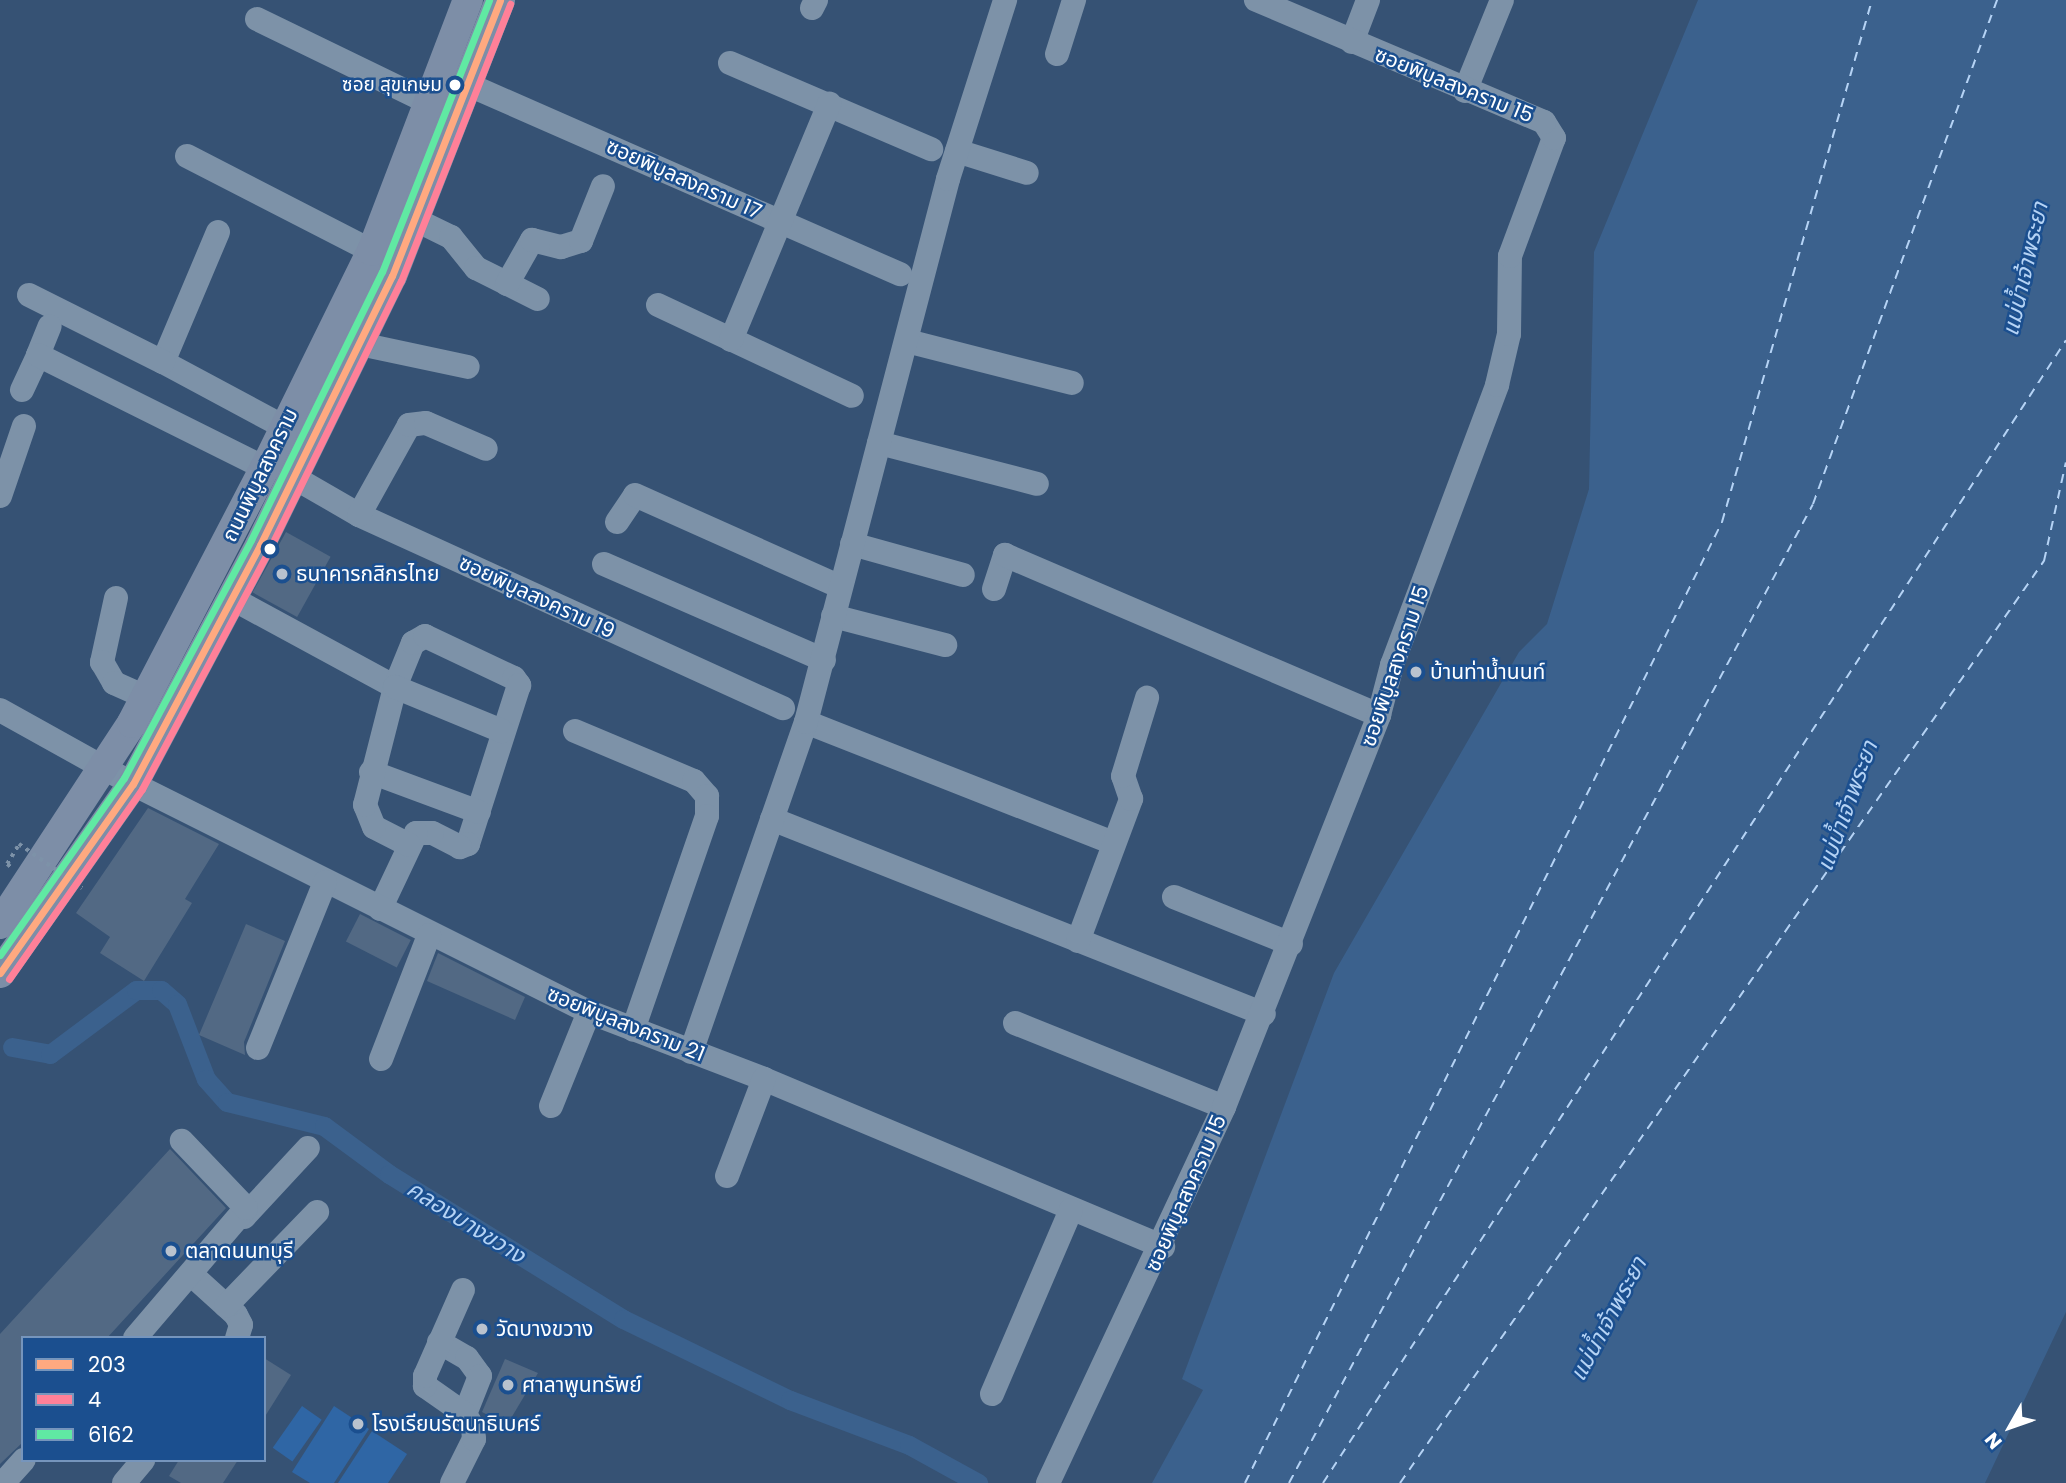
<!DOCTYPE html>
<html>
<head>
<meta charset="utf-8">
<style>
  body { margin:0 }
  #map { position:relative; width:2066px; height:1483px; overflow:hidden; background:#365274; font-family:Poppins,"Noto Sans Thai",sans-serif }
  div>[style] { position:absolute }
  [style*='--x'] { left:calc(var(--x)*1px); top:calc(var(--y)*1px); width:calc(var(--w)*1px); rotate:calc(var(--a)*1deg) }
  .green>* { inset:0; background:#2f66a5; transform-origin:0 0 }
  .water>* { inset:0; background:#3b618d }
  .canal>* { height:19px; margin:-9.5px; padding:0 9.5px; transform-origin:9.5px; border-radius:9.5px; background:#3b618d }
  .ferry>* { height:2px; margin-top:-1px; transform-origin:0; background:repeating-linear-gradient(90deg,#b5d3f5 0 9px,transparent 0 16px) }
  .building>* { inset:0; background:#526984; transform-origin:0 0 }
  .path>* { height:3.5px; margin-top:-1.75px; transform-origin:0; background:repeating-linear-gradient(90deg,#7d92a8 0 3.5px,transparent 0 8.5px) }
  .minor>* { height:24px; margin:-12px; padding:0 12px; transform-origin:12px; border-radius:12px; background:#7d92a8 }
  .major>* { height:30px; margin:-15px; padding:0 15px; transform-origin:15px; border-radius:15px; background:#7d8ea7 }
  .path-bridge>* { height:3.5px; margin-top:-1.75px; transform-origin:0; background:repeating-linear-gradient(90deg,#7d92a8 0 3.5px,transparent 0 8.5px) }
  .bus-1>* { height:7px; margin:-3.5px; padding:0 3.5px; transform-origin:3.5px; border-radius:3.5px; background:#ffa980 }
  .bus-2>* { height:7px; margin:-3.5px; padding:0 3.5px; transform-origin:3.5px; border-radius:3.5px; background:#ff8098 }
  .bus-3>* { height:7px; margin:-3.5px; padding:0 3.5px; transform-origin:3.5px; border-radius:3.5px; background:#60e9a3 }
  .dots>* { width:19px; height:19px; translate:-50% -50%; box-sizing:border-box; border:4px solid #1b4f8f; border-radius:50% }
  span { translate:-50% -50%; white-space:nowrap; text-align:center; line-height:1.15; -webkit-text-stroke:5px #1b4f8f; paint-order:stroke }
  .bus-label { font-size:19px; color:#fff }
  .right { translate:-100% -50%; text-align:right }
  .street-label { font-size:21px; color:#fff }
  .poi-label { font-size:21px; color:#fff }
  .left { translate:0 -50%; text-align:left }
  .water-label { font-size:23px; color:#b5d3f5; font-style:italic }
  .legend { position:absolute; left:21px; top:1336px; width:245px; height:126px; box-sizing:border-box; background:#1b4f8f; border:2px solid #7695bc; margin:0; padding:9px 12px; list-style:none; font-size:21px; color:#fff }
  .legend li { display:flex; align-items:center; gap:14px; height:35px }
  .legend b { width:35px; border:2px solid #7695bc }
  .north { position:absolute; left:1975px; top:1392px; width:70px; height:70px; -webkit-text-stroke:5px #1b4f8f; paint-order:stroke; rotate:230deg; font-size:19px; font-weight:700; line-height:28px; text-align:center; color:#fff }
  .north::after { content:''; display:block; margin:auto; width:24px; height:32px; background:#fff; clip-path:polygon(50% 0,100% 100%,50% 72%,0 100%) }
</style>
</head>
<body>
<div id="map">
  <div class="green">
    <i style="left:302px;top:1406px;width:24px;height:51px;rotate:35deg"></i>
    <i style="clip-path:polygon(334px 1406px,369px 1429px,334px 1483px,310px 1483px,292px 1472px)"></i>
    <i style="clip-path:polygon(372px 1431px,407px 1454px,388px 1483px,338px 1483px)"></i>
  </div>
  <div class="water">
    <i style="clip-path:polygon(1698px 0,2066px 0,2066px 1312px,1985px 1483px,1152px 1483px,1203px 1390px,1182px 1379px,1334px 973px,1519px 652px,1547px 624px,1589px 489px,1594px 252px)"></i>
  </div>
  <div class="canal">
    <i style="--x:12;--y:1047;--w:39;--a:10"></i>
    <i style="--x:50;--y:1054;--w:107;--a:-36.7"></i>
    <i style="--x:136;--y:990;--w:25;--a:0"></i>
    <i style="--x:161;--y:990;--w:21;--a:41"></i>
    <i style="--x:177;--y:1004;--w:80;--a:68.9"></i>
    <i style="--x:206;--y:1079;--w:31;--a:48"></i>
    <i style="--x:227;--y:1102;--w:100;--a:13.9"></i>
    <i style="--x:324;--y:1126;--w:81;--a:36.4"></i>
    <i style="--x:389;--y:1174;--w:275;--a:31.8"></i>
    <i style="--x:623;--y:1319;--w:186;--a:25.9"></i>
    <i style="--x:790;--y:1400;--w:127;--a:20.7"></i>
    <i style="--x:909;--y:1445;--w:79;--a:28.8"></i>
  </div>
  <div class="ferry">
    <i style="--x:1245;--y:1483;--w:1073;--a:-63.6"></i>
    <i style="--x:1722;--y:522;--w:543;--a:-73.97"></i>
    <i style="--x:1289;--y:1483;--w:1110;--a:-61.84"></i>
    <i style="--x:1813;--y:504;--w:537;--a:-69.94"></i>
    <i style="--x:1323;--y:1483;--w:1363;--a:-56.97"></i>
    <i style="--x:1400;--y:1483;--w:1125;--a:-55.07"></i>
    <i style="--x:2044;--y:561;--w:101;--a:-77.5"></i>
  </div>
  <div class="building">
    <i style="left:286px;top:532px;width:51px;height:69px;rotate:29deg"></i>
    <i style="clip-path:polygon(148px 808px,219px 844px,185px 899px,192px 903px,144px 981px,100px 953px,110px 937px,76px 913px)"></i>
    <i style="left:360px;top:914px;width:57px;height:31px;rotate:27deg"></i>
    <i style="clip-path:polygon(246px 924px,285px 941px,244px 1042px,245px 1055px,199px 1035px)"></i>
    <i style="clip-path:polygon(438px 953px,525px 997px,515px 1020px,427px 981px)"></i>
    <i style="clip-path:polygon(170px 1149px,226px 1208px,107px 1338px,23px 1338px,23px 1442px,0 1464px,0 1334px)"></i>
    <i style="clip-path:polygon(264px 1358px,291px 1375px,264px 1418px)"></i>
    <i style="clip-path:polygon(505px 1359px,538px 1373px,507px 1425px,482px 1412px)"></i>
    <i style="clip-path:polygon(179px 1460px,238px 1460px,223px 1483px,181px 1483px,169px 1476px)"></i>
  </div>
  <div class="path">
    <i style="--x:10;--y:867;--w:4;--a:-135"></i>
    <i style="--x:7;--y:864;--w:23;--a:-59"></i>
  </div>
  <div class="minor">
    <i style="--x:812;--y:8;--w:9;--a:-63"></i>
    <i style="--x:257;--y:19;--w:192;--a:25.9"></i>
    <i style="--x:1352;--y:42;--w:45;--a:-69.1"></i>
    <i style="--x:1057;--y:54;--w:57;--a:-72.5"></i>
    <i style="--x:730;--y:63;--w:219;--a:23.2"></i>
    <i style="--x:469;--y:85;--w:471;--a:23.7"></i>
    <i style="--x:1465;--y:91;--w:98;--a:-67.9"></i>
    <i style="--x:957;--y:151;--w:73;--a:17.4"></i>
    <i style="--x:187;--y:156;--w:208;--a:27.2"></i>
    <i style="--x:416;--y:220;--w:39;--a:26"></i>
    <i style="--x:451;--y:237;--w:40;--a:51"></i>
    <i style="--x:476;--y:268;--w:69;--a:26.6"></i>
    <i style="--x:218;--y:232;--w:141;--a:112.9"></i>
    <i style="--x:163;--y:362;--w:137;--a:28.2"></i>
    <i style="--x:507;--y:284;--w:51;--a:-60.4"></i>
    <i style="--x:532;--y:240;--w:30;--a:14"></i>
    <i style="--x:561;--y:247;--w:21;--a:-17"></i>
    <i style="--x:581;--y:241;--w:59;--a:-68.2"></i>
    <i style="--x:29;--y:295;--w:150;--a:26.6"></i>
    <i style="--x:658;--y:305;--w:214;--a:25.1"></i>
    <i style="--x:731;--y:340;--w:256;--a:-67.4"></i>
    <i style="--x:907;--y:341;--w:170;--a:14.3"></i>
    <i style="--x:360;--y:344;--w:110;--a:12"></i>
    <i style="--x:38;--y:355;--w:31;--a:-68"></i>
    <i style="--x:22;--y:390;--w:38;--a:-65"></i>
    <i style="--x:38;--y:355;--w:254;--a:26.5"></i>
    <i style="--x:879;--y:443;--w:163;--a:14.5"></i>
    <i style="--x:295;--y:478;--w:74;--a:30"></i>
    <i style="--x:359;--y:515;--w:466;--a:24.5"></i>
    <i style="--x:0;--y:496;--w:74;--a:-71.1"></i>
    <i style="--x:359;--y:515;--w:103;--a:-60.9"></i>
    <i style="--x:409;--y:425;--w:17;--a:-7"></i>
    <i style="--x:426;--y:423;--w:65;--a:23.4"></i>
    <i style="--x:617;--y:522;--w:32;--a:-56"></i>
    <i style="--x:635;--y:495;--w:222;--a:24.1"></i>
    <i style="--x:852;--y:544;--w:115;--a:15.6"></i>
    <i style="--x:604;--y:564;--w:240;--a:23.6"></i>
    <i style="--x:994;--y:589;--w:36;--a:-72"></i>
    <i style="--x:1005;--y:555;--w:407;--a:23.2"></i>
    <i style="--x:116;--y:598;--w:66;--a:102.3"></i>
    <i style="--x:102;--y:662;--w:24;--a:60"></i>
    <i style="--x:114;--y:683;--w:35;--a:24"></i>
    <i style="--x:233;--y:599;--w:184;--a:28.5"></i>
    <i style="--x:395;--y:687;--w:48;--a:-67.8"></i>
    <i style="--x:413;--y:643;--w:14;--a:-30"></i>
    <i style="--x:425;--y:636;--w:98;--a:25.3"></i>
    <i style="--x:514;--y:678;--w:9;--a:54"></i>
    <i style="--x:519;--y:685;--w:167;--a:107.8"></i>
    <i style="--x:468;--y:844;--w:9;--a:159"></i>
    <i style="--x:460;--y:847;--w:31;--a:-153"></i>
    <i style="--x:432;--y:833;--w:16;--a:180"></i>
    <i style="--x:416;--y:833;--w:84;--a:115.3"></i>
    <i style="--x:833;--y:616;--w:116;--a:14.5"></i>
    <i style="--x:0;--y:710;--w:152;--a:29.1"></i>
    <i style="--x:133;--y:784;--w:510;--a:26.57"></i>
    <i style="--x:589;--y:1012;--w:187;--a:20.9"></i>
    <i style="--x:764;--y:1079;--w:433;--a:22.8"></i>
    <i style="--x:806;--y:722;--w:330;--a:21.5"></i>
    <i style="--x:575;--y:731;--w:129;--a:22.8"></i>
    <i style="--x:694;--y:781;--w:20;--a:49"></i>
    <i style="--x:707;--y:796;--w:20;--a:90"></i>
    <i style="--x:707;--y:816;--w:226;--a:109.1"></i>
    <i style="--x:371;--y:772;--w:115;--a:20.3"></i>
    <i style="--x:772;--y:819;--w:529;--a:21.62"></i>
    <i style="--x:409;--y:845;--w:39;--a:-153"></i>
    <i style="--x:374;--y:827;--w:24;--a:-112"></i>
    <i style="--x:365;--y:805;--w:122;--a:-75.7"></i>
    <i style="--x:395;--y:687;--w:116;--a:22.4"></i>
    <i style="--x:1174;--y:897;--w:126;--a:21.9"></i>
    <i style="--x:1078;--y:941;--w:152;--a:-69.5"></i>
    <i style="--x:1131;--y:799;--w:24;--a:-109"></i>
    <i style="--x:1123;--y:776;--w:82;--a:-72.9"></i>
    <i style="--x:1015;--y:1023;--w:225;--a:21.9"></i>
    <i style="--x:258;--y:1048;--w:179;--a:-68"></i>
    <i style="--x:691;--y:1052;--w:349;--a:-70.8"></i>
    <i style="--x:806;--y:722;--w:561;--a:-75.34"></i>
    <i style="--x:948;--y:179;--w:188;--a:-72.3"></i>
    <i style="--x:381;--y:1059;--w:133;--a:-68.8"></i>
    <i style="--x:551;--y:1106;--w:101;--a:-68"></i>
    <i style="--x:727;--y:1176;--w:104;--a:-69.1"></i>
    <i style="--x:244;--y:1217;--w:94;--a:-47.2"></i>
    <i style="--x:192;--y:1275;--w:59;--a:42.3"></i>
    <i style="--x:236;--y:1315;--w:11;--a:63"></i>
    <i style="--x:241;--y:1325;--w:14;--a:107"></i>
    <i style="--x:226;--y:1306;--w:131;--a:-45.9"></i>
    <i style="--x:135;--y:1338;--w:171;--a:-49.5"></i>
    <i style="--x:246;--y:1208;--w:93;--a:-133.7"></i>
    <i style="--x:439;--y:1342;--w:32;--a:30"></i>
    <i style="--x:467;--y:1358;--w:22;--a:54"></i>
    <i style="--x:480;--y:1376;--w:41;--a:111.5"></i>
    <i style="--x:992;--y:1394;--w:200;--a:-66.8"></i>
    <i style="--x:3;--y:1483;--w:31;--a:-48"></i>
    <i style="--x:124;--y:1483;--w:30;--a:-50"></i>
    <i style="--x:452;--y:1483;--w:49;--a:-63.4"></i>
    <i style="--x:474;--y:1439;--w:12;--a:-95"></i>
    <i style="--x:473;--y:1427;--w:15;--a:-122"></i>
    <i style="--x:465;--y:1414;--w:49;--a:-145"></i>
    <i style="--x:425;--y:1386;--w:10;--a:-90"></i>
    <i style="--x:425;--y:1376;--w:94;--a:-66.2"></i>
    <i style="--x:1048;--y:1483;--w:415;--a:-64.9"></i>
    <i style="--x:1224;--y:1107;--w:422;--a:-68.4"></i>
    <i style="--x:1379;--y:715;--w:52;--a:-75.4"></i>
    <i style="--x:1392;--y:665;--w:299;--a:-69.4"></i>
    <i style="--x:1497;--y:385;--w:52;--a:-76.8"></i>
    <i style="--x:1509;--y:334;--w:78;--a:-89.3"></i>
    <i style="--x:1510;--y:256;--w:126;--a:-69.6"></i>
    <i style="--x:1554;--y:138;--w:19;--a:-122"></i>
    <i style="--x:1544;--y:122;--w:313;--a:-157"></i>
  </div>
  <div class="major">
    <i style="--x:0;--y:924;--w:240;--a:-56.7"></i>
    <i style="--x:132;--y:723;--w:288;--a:-62.5"></i>
    <i style="--x:265;--y:468;--w:242;--a:-63.8"></i>
    <i style="--x:372;--y:251;--w:269;--a:-69.1"></i>
    <i style="--x:0;--y:973;--w:231;--a:-54.9"></i>
    <i style="--x:133;--y:784;--w:271;--a:-62"></i>
    <i style="--x:260;--y:545;--w:300;--a:-63.9"></i>
    <i style="--x:392;--y:276;--w:296;--a:-68.6"></i>
  </div>
  <div class="path-bridge">
    <i style="--x:19;--y:844;--w:77;--a:34.9"></i>
  </div>
  <div class="bus-1">
    <i style="--x:0;--y:973;--w:231;--a:-54.9"></i>
    <i style="--x:133;--y:784;--w:271;--a:-62"></i>
    <i style="--x:260;--y:545;--w:300;--a:-63.9"></i>
    <i style="--x:392;--y:276;--w:296;--a:-68.6"></i>
  </div>
  <div class="bus-2">
    <i style="--x:9;--y:979;--w:232;--a:-55"></i>
    <i style="--x:142;--y:789;--w:271;--a:-62"></i>
    <i style="--x:269;--y:550;--w:300;--a:-63.9"></i>
    <i style="--x:401;--y:281;--w:298;--a:-68.5"></i>
  </div>
  <div class="bus-3">
    <i style="--x:0;--y:955;--w:216;--a:-55"></i>
    <i style="--x:124;--y:778;--w:270;--a:-61.9"></i>
    <i style="--x:251;--y:540;--w:298;--a:-64"></i>
    <i style="--x:382;--y:272;--w:292;--a:-68.5"></i>
  </div>
  <div class="dots">
    <i style="left:455px;top:85px;background:#fff"></i>
    <i style="left:270px;top:549px;background:#fff"></i>
    <i style="left:282px;top:574px;background:#b9c2ce"></i>
    <i style="left:1416px;top:672px;background:#b9c2ce"></i>
    <i style="left:171px;top:1251px;background:#b9c2ce"></i>
    <i style="left:482px;top:1329px;background:#b9c2ce"></i>
    <i style="left:508px;top:1385px;background:#b9c2ce"></i>
    <i style="left:358px;top:1424px;background:#b9c2ce"></i>
  </div>
  <div class="bus-label">
    <span class="right" style="left:442px;top:85px">ซอย สุขเกษม</span>
  </div>
  <div class="street-label">
    <span style="left:1454px;top:85px;rotate:22deg">ซอยพิบูลสงคราม 15</span>
    <span style="left:684px;top:179px;rotate:24deg">ซอยพิบูลสงคราม 17</span>
    <span style="left:260px;top:475px;rotate:-64deg">ถนนพิบูลสงคราม</span>
    <span style="left:537px;top:597px;rotate:25deg">ซอยพิบูลสงคราม 19</span>
    <span style="left:1395px;top:666px;rotate:-71deg">ซอยพิบูลสงคราม 15</span>
    <span style="left:626px;top:1024px;rotate:22deg">ซอยพิบูลสงคราม 21</span>
    <span style="left:1186px;top:1193px;rotate:-66deg">ซอยพิบูลสงคราม 15</span>
  </div>
  <div class="poi-label">
    <span class="left" style="left:296px;top:574px">ธนาคารกสิกรไทย</span>
    <span class="left" style="left:1430px;top:672px">บ้านท่าน้ำนนท์</span>
    <span class="left" style="left:185px;top:1251px">ตลาดนนทบุรี</span>
    <span class="left" style="left:496px;top:1329px">วัดบางขวาง</span>
    <span class="left" style="left:522px;top:1385px">ศาลาพูนทรัพย์</span>
    <span class="left" style="left:372px;top:1424px">โรงเรียนรัตนาธิเบศร์</span>
  </div>
  <div class="water-label">
    <span style="left:2025px;top:269px;rotate:-77deg">แม่น้ำเจ้าพระยา</span>
    <span style="left:1847px;top:806px;rotate:-70deg">แม่น้ำเจ้าพระยา</span>
    <span style="left:466px;top:1222px;rotate:32deg">คลองบางขวาง</span>
    <span style="left:1608px;top:1319px;rotate:-62deg">แม่น้ำเจ้าพระยา</span>
  </div>
  <ul class="legend">
  <li><b style="height:9px;background:#ffa980"></b>203</li>
  <li><b style="height:9px;background:#ff8098"></b>4</li>
  <li><b style="height:9px;background:#60e9a3"></b>6162</li>
  </ul>
  <div class="north">N</div>
</div>
</body>
</html>
